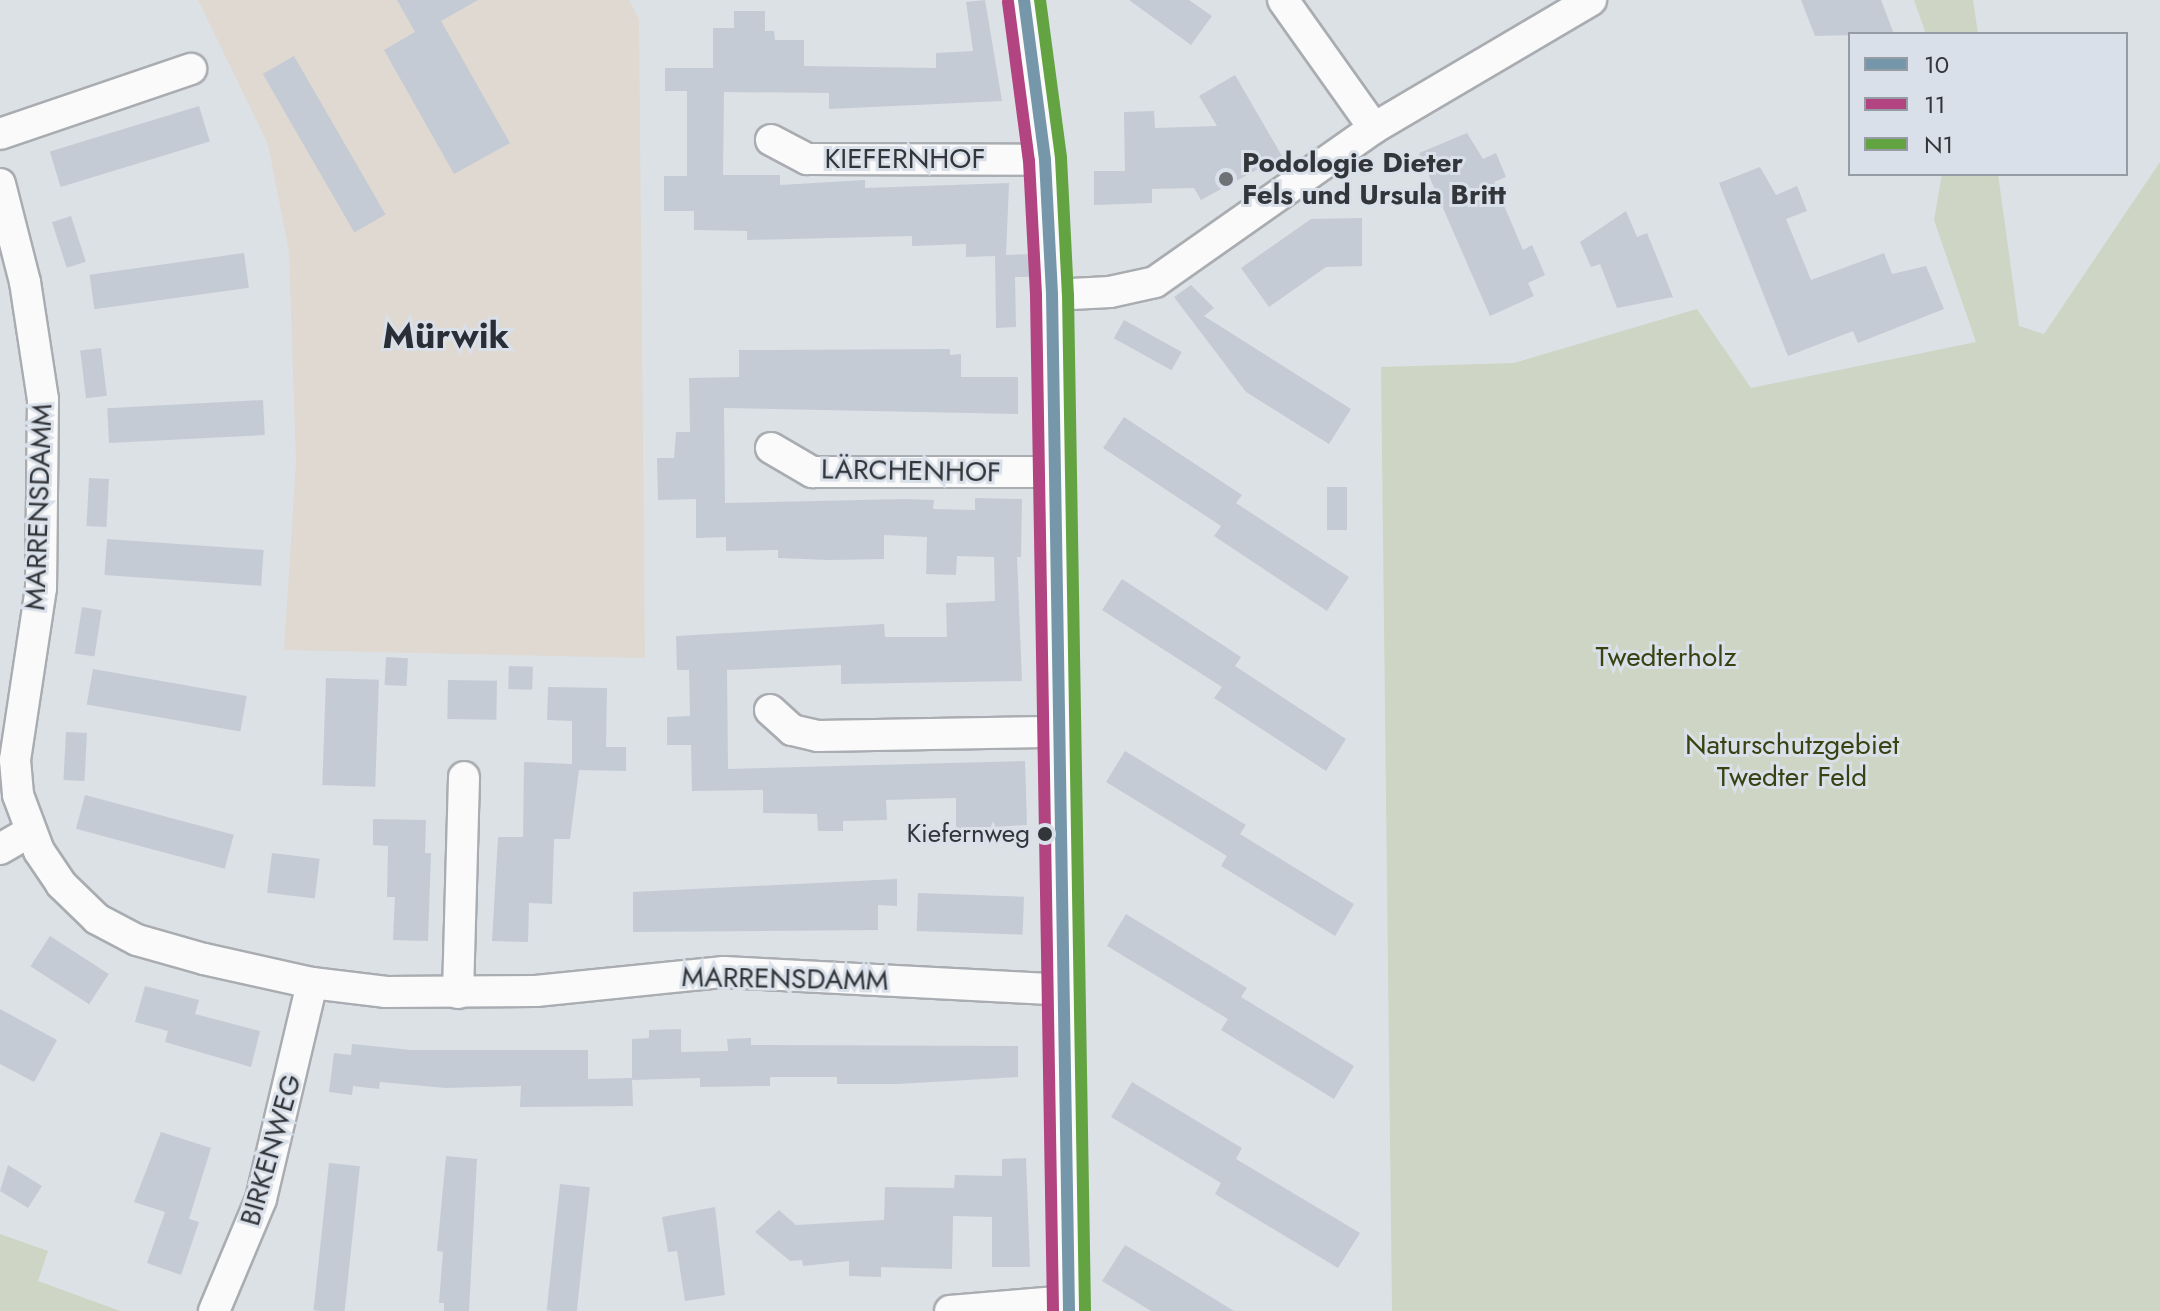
<!DOCTYPE html>
<html>
<head>
<meta charset="utf-8">
<style>
  body { margin:0 }
  #map { position:relative; width:2160px; height:1311px; overflow:hidden; background:#dce1e6; font-family:Jost,sans-serif }
  div>[style] { position:absolute }
  [style*='--x'] { left:calc(var(--x)*1px); top:calc(var(--y)*1px); width:calc(var(--w)*1px); rotate:calc(var(--a)*1deg) }
  .education>* { inset:0; background:#dfd9d1 }
  .green>* { inset:0; background:#ced5c4 }
  .building>* { inset:0; background:#c4cbd4; transform-origin:0 0 }
  .roads { filter:drop-shadow(2px 0 #a9acb0) drop-shadow(-2px 0 #a9acb0) drop-shadow(0 2px #a9acb0) drop-shadow(0 -2px #a9acb0) }
  .street>* { height:30px; margin:-15px; padding:0 15px; transform-origin:15px; border-radius:15px; background:#fafafb }
  .bus-1>* { height:12px; margin:-6px; padding:0 6px; transform-origin:6px; border-radius:6px; background:#7697a9 }
  .bus-2>* { height:12px; margin:-6px; padding:0 6px; transform-origin:6px; border-radius:6px; background:#b24481 }
  .bus-3>* { height:12px; margin:-6px; padding:0 6px; transform-origin:6px; border-radius:6px; background:#64a342 }
  .dots>* { width:22px; height:22px; translate:-50% -50%; box-sizing:border-box; border:4px solid #d9e0e9; border-radius:50% }
  span { translate:-50% -50%; white-space:nowrap; text-align:center; line-height:1.15; -webkit-text-stroke:6px #d9e0e9; paint-order:stroke }
  .bus-label { font-size:26px; color:#323539 }
  .right { translate:-100% -50%; text-align:right }
  .street-label { font-size:28px; color:#323539 }
  .poi-label { font-size:28px; color:#323539; font-weight:700 }
  .left { translate:0 -50%; text-align:left }
  .park-label { font-size:28px; color:#3a4211 }
  .district-label { font-size:36px; color:#2a2e36; font-weight:700 }
  .legend { position:absolute; left:1848px; top:32px; width:280px; height:144px; box-sizing:border-box; background:#d9e0e9; border:2px solid #969ca3; margin:0; padding:10px 14px; list-style:none; font-size:24px; color:#323539 }
  .legend li { display:flex; align-items:center; gap:16px; height:40px }
  .legend b { width:40px; border:2px solid #969ca3 }
</style>
</head>
<body>
<div id="map">
  <div class="education">
    <i style="clip-path:polygon(198px 0,629px 0,639px 19px,645px 658px,284px 650px,296px 463px,289px 252px,268px 144px)"></i>
  </div>
  <div class="green">
    <i style="clip-path:polygon(1914px 0,1973px 0,1978px 34px,1926px 34px)"></i>
    <i style="clip-path:polygon(2160px 162px,2160px 1311px,1392px 1311px,1381px 367px,1514px 363px,1697px 309px,1751px 388px,1976px 342px,1934px 220px,1942px 174px,1998px 174px,2019px 326px,2044px 334px)"></i>
    <i style="clip-path:polygon(0 1234px,48px 1251px,38px 1281px,120px 1311px,0 1311px)"></i>
  </div>
  <div class="building">
    <i style="clip-path:polygon(397px 0,478px 0,441px 21px,510px 143px,454px 174px,384px 50px,415px 32px)"></i>
    <i style="clip-path:polygon(985px 0,1002px 101px,829px 109px,829px 93px,724px 92px,723px 175px,780px 175px,780px 185px,865px 180px,865px 188px,1009px 183px,1006px 255px,1031px 254px,1031px 277px,1015px 277px,1016px 327px,996px 328px,995px 256px,966px 257px,966px 244px,912px 246px,912px 236px,747px 240px,747px 231px,694px 230px,694px 211px,664px 211px,664px 176px,687px 176px,687px 91px,665px 91px,665px 68px,713px 68px,713px 28px,734px 28px,734px 11px,765px 11px,765px 31px,774px 31px,775px 40px,804px 40px,804px 66px,936px 68px,936px 53px,973px 51px,966px 2px)"></i>
    <i style="clip-path:polygon(1129px 0,1189px 0,1212px 16px,1191px 45px)"></i>
    <i style="clip-path:polygon(1801px 0,1881px 0,1894px 34px,1815px 36px)"></i>
    <i style="left:294px;top:56px;width:183px;height:36px;rotate:60deg"></i>
    <i style="clip-path:polygon(1235px 75px,1282px 156px,1201px 200px,1194px 188px,1152px 189px,1152px 203px,1094px 205px,1094px 171px,1125px 171px,1124px 112px,1154px 111px,1155px 128px,1217px 126px,1199px 96px)"></i>
    <i style="left:199px;top:106px;width:37px;height:156px;rotate:73deg"></i>
    <i style="clip-path:polygon(1467px 133px,1483px 159px,1496px 153px,1506px 177px,1494px 182px,1523px 250px,1532px 245px,1545px 275px,1528px 283px,1534px 296px,1490px 316px,1419px 153px)"></i>
    <i style="clip-path:polygon(1760px 167px,1776px 195px,1797px 186px,1807px 211px,1786px 219px,1811px 280px,1884px 253px,1892px 274px,1926px 266px,1944px 309px,1858px 343px,1853px 331px,1788px 356px,1719px 183px)"></i>
    <i style="clip-path:polygon(1626px 211px,1637px 237px,1647px 233px,1673px 297px,1617px 308px,1600px 264px,1591px 267px,1580px 242px)"></i>
    <i style="left:71px;top:216px;width:48px;height:20px;rotate:72deg"></i>
    <i style="clip-path:polygon(1362px 218px,1362px 266px,1326px 267px,1269px 307px,1241px 268px,1311px 219px)"></i>
    <i style="left:244px;top:253px;width:35px;height:156px;rotate:82deg"></i>
    <i style="clip-path:polygon(1191px 285px,1214px 308px,1204px 316px,1351px 409px,1329px 444px,1246px 392px,1174px 297px)"></i>
    <i style="left:1124px;top:320px;width:66px;height:21px;rotate:29deg"></i>
    <i style="left:101px;top:348px;width:48px;height:21px;rotate:83deg"></i>
    <i style="clip-path:polygon(950px 349px,950px 355px,961px 354px,961px 377px,1018px 377px,1018px 414px,724px 408px,725px 503px,905px 499px,934px 500px,933px 509px,975px 510px,975px 498px,1022px 499px,1021px 557px,1017px 557px,1022px 681px,841px 684px,841px 665px,727px 670px,728px 769px,1025px 761px,1027px 825px,956px 829px,956px 798px,886px 800px,887px 820px,843px 821px,843px 831px,818px 831px,817px 814px,763px 813px,763px 790px,692px 791px,691px 745px,667px 745px,667px 717px,690px 716px,689px 670px,677px 670px,676px 636px,884px 624px,885px 637px,947px 637px,946px 603px,995px 601px,994px 557px,957px 556px,956px 575px,926px 574px,927px 537px,884px 535px,884px 559px,829px 560px,778px 558px,778px 550px,726px 551px,726px 537px,696px 538px,696px 499px,658px 500px,657px 458px,674px 458px,676px 432px,690px 432px,689px 378px,739px 377px,739px 350px)"></i>
    <i style="left:263px;top:400px;width:35px;height:156px;rotate:87deg"></i>
    <i style="clip-path:polygon(1124px 417px,1242px 495px,1236px 503px,1349px 577px,1327px 611px,1214px 536px,1221px 526px,1103px 448px)"></i>
    <i style="left:89px;top:478px;width:20px;height:48px;rotate:3deg"></i>
    <i style="left:1327px;top:487px;width:20px;height:43px"></i>
    <i style="left:107px;top:539px;width:157px;height:36px;rotate:4deg"></i>
    <i style="clip-path:polygon(1122px 579px,1241px 657px,1235px 666px,1346px 739px,1326px 771px,1214px 698px,1222px 687px,1102px 610px)"></i>
    <i style="left:82px;top:607px;width:20px;height:47px;rotate:9deg"></i>
    <i style="left:386px;top:657px;width:22px;height:28px;rotate:3deg"></i>
    <i style="left:509px;top:666px;width:24px;height:23px;rotate:2deg"></i>
    <i style="left:93px;top:669px;width:156px;height:36px;rotate:10deg"></i>
    <i style="left:326px;top:678px;width:53px;height:107px;rotate:2deg"></i>
    <i style="left:448px;top:680px;width:49px;height:39px;rotate:1deg"></i>
    <i style="clip-path:polygon(548px 687px,607px 688px,606px 747px,626px 747px,626px 771px,579px 770px,570px 839px,554px 839px,552px 904px,529px 903px,528px 942px,492px 941px,498px 837px,523px 837px,524px 762px,572px 764px,572px 721px,547px 720px)"></i>
    <i style="left:66px;top:732px;width:21px;height:48px;rotate:3deg"></i>
    <i style="clip-path:polygon(1125px 751px,1246px 825px,1240px 834px,1354px 904px,1335px 936px,1221px 866px,1227px 856px,1106px 782px)"></i>
    <i style="left:85px;top:795px;width:154px;height:35px;rotate:15deg"></i>
    <i style="clip-path:polygon(373px 819px,426px 820px,425px 853px,431px 853px,428px 941px,393px 940px,395px 897px,387px 897px,388px 846px,373px 845px)"></i>
    <i style="left:272px;top:853px;width:48px;height:40px;rotate:7deg"></i>
    <i style="clip-path:polygon(897px 879px,897px 906px,878px 905px,878px 930px,633px 932px,633px 892px)"></i>
    <i style="left:918px;top:893px;width:106px;height:38px;rotate:2deg"></i>
    <i style="clip-path:polygon(1126px 914px,1247px 988px,1241px 997px,1354px 1066px,1334px 1099px,1221px 1030px,1228px 1019px,1107px 946px)"></i>
    <i style="left:50px;top:936px;width:70px;height:36px;rotate:33deg"></i>
    <i style="clip-path:polygon(145px 986px,199px 1000px,195px 1014px,260px 1031px,251px 1067px,165px 1042px,168px 1031px,135px 1022px)"></i>
    <i style="clip-path:polygon(0 1009px,57px 1040px,34px 1082px,0 1064px)"></i>
    <i style="clip-path:polygon(681px 1029px,681px 1052px,728px 1051px,727px 1039px,751px 1038px,751px 1045px,1018px 1046px,1018px 1077px,898px 1084px,837px 1084px,837px 1077px,770px 1077px,770px 1086px,700px 1087px,700px 1078px,632px 1080px,633px 1106px,520px 1107px,521px 1086px,446px 1088px,380px 1082px,379px 1089px,353px 1086px,352px 1095px,329px 1092px,334px 1053px,351px 1055px,352px 1044px,411px 1050px,588px 1050px,588px 1079px,632px 1078px,632px 1039px,649px 1038px,649px 1030px)"></i>
    <i style="clip-path:polygon(1132px 1082px,1242px 1148px,1236px 1159px,1360px 1233px,1338px 1268px,1215px 1194px,1221px 1183px,1111px 1117px)"></i>
    <i style="clip-path:polygon(161px 1132px,211px 1148px,189px 1219px,199px 1222px,181px 1275px,147px 1263px,165px 1212px,134px 1202px)"></i>
    <i style="clip-path:polygon(446px 1156px,477px 1159px,469px 1311px,444px 1311px,444px 1303px,439px 1303px,443px 1252px,437px 1251px)"></i>
    <i style="clip-path:polygon(1026px 1158px,1030px 1267px,992px 1267px,992px 1217px,953px 1216px,952px 1269px,881px 1267px,881px 1277px,849px 1276px,849px 1261px,803px 1266px,802px 1260px,790px 1261px,755px 1232px,779px 1210px,796px 1225px,884px 1220px,885px 1187px,954px 1188px,955px 1175px,1002px 1176px,1002px 1159px)"></i>
    <i style="left:329px;top:1163px;width:31px;height:148px;rotate:6deg"></i>
    <i style="clip-path:polygon(8px 1165px,42px 1186px,28px 1208px,0 1191px)"></i>
    <i style="left:560px;top:1184px;width:30px;height:127px;rotate:6deg"></i>
    <i style="clip-path:polygon(715px 1207px,725px 1295px,685px 1301px,677px 1251px,668px 1252px,662px 1217px)"></i>
    <i style="clip-path:polygon(1125px 1245px,1159px 1265px,1234px 1311px,1151px 1311px,1102px 1281px)"></i>
  </div>
  <div class="roads">
    <div class="street">
      <i style="--x:1024;--y:0;--w:161;--a:82.5"></i>
      <i style="--x:1045;--y:160;--w:135;--a:87"></i>
      <i style="--x:1052;--y:295;--w:1016;--a:89.04"></i>
      <i style="--x:1283;--y:0;--w:157;--a:54.6"></i>
      <i style="--x:0;--y:134;--w:202;--a:-18.8"></i>
      <i style="--x:771;--y:140;--w:41;--a:27.8"></i>
      <i style="--x:807;--y:159;--w:238;--a:0.2"></i>
      <i style="--x:0;--y:184;--w:101;--a:75.7"></i>
      <i style="--x:25;--y:282;--w:118;--a:81.3"></i>
      <i style="--x:43;--y:399;--w:189;--a:90.6"></i>
      <i style="--x:41;--y:588;--w:174;--a:98.6"></i>
      <i style="--x:15;--y:760;--w:35;--a:85"></i>
      <i style="--x:18;--y:795;--w:60;--a:69.4"></i>
      <i style="--x:39;--y:851;--w:40;--a:56"></i>
      <i style="--x:61;--y:884;--w:50;--a:44.2"></i>
      <i style="--x:97;--y:919;--w:45;--a:27.7"></i>
      <i style="--x:137;--y:940;--w:70;--a:15.8"></i>
      <i style="--x:204;--y:959;--w:111;--a:12.5"></i>
      <i style="--x:312;--y:983;--w:75;--a:6.9"></i>
      <i style="--x:386;--y:992;--w:150;--a:-0.4"></i>
      <i style="--x:536;--y:991;--w:189;--a:-5.8"></i>
      <i style="--x:724;--y:972;--w:340;--a:3"></i>
      <i style="--x:1052;--y:295;--w:58;--a:-3"></i>
      <i style="--x:1110;--y:292;--w:46;--a:-12.5"></i>
      <i style="--x:1155;--y:282;--w:268;--a:-35.1"></i>
      <i style="--x:1374;--y:128;--w:252;--a:-30.5"></i>
      <i style="--x:771;--y:448;--w:48;--a:30.3"></i>
      <i style="--x:812;--y:472;--w:245;--a:0"></i>
      <i style="--x:770;--y:710;--w:30;--a:42"></i>
      <i style="--x:792;--y:730;--w:27;--a:13"></i>
      <i style="--x:818;--y:736;--w:241;--a:-1"></i>
      <i style="--x:0;--y:849;--w:34;--a:-30"></i>
      <i style="--x:458;--y:993;--w:216;--a:-88.4"></i>
      <i style="--x:214;--y:1311;--w:121;--a:-67.2"></i>
      <i style="--x:261;--y:1199;--w:222;--a:-76.7"></i>
      <i style="--x:950;--y:1311;--w:119;--a:-4.8"></i>
    </div>
  </div>
  <div class="bus-1">
    <i style="--x:1024;--y:0;--w:161;--a:82.5"></i>
    <i style="--x:1045;--y:160;--w:135;--a:87"></i>
    <i style="--x:1052;--y:295;--w:1016;--a:89.04"></i>
  </div>
  <div class="bus-2">
    <i style="--x:1008;--y:2;--w:160;--a:82.5"></i>
    <i style="--x:1029;--y:161;--w:135;--a:87"></i>
    <i style="--x:1036;--y:296;--w:1015;--a:89.04"></i>
  </div>
  <div class="bus-3">
    <i style="--x:1040;--y:0;--w:159;--a:82.4"></i>
    <i style="--x:1061;--y:158;--w:137;--a:87.1"></i>
    <i style="--x:1068;--y:295;--w:1016;--a:89.04"></i>
  </div>
  <div class="dots">
    <i style="left:1226px;top:179px;background:#6e7176"></i>
    <i style="left:1045px;top:834px;background:#323539"></i>
  </div>
  <div class="bus-label">
    <span class="right" style="left:1030px;top:834px">Kiefernweg</span>
  </div>
  <div class="street-label">
    <span style="left:905px;top:159px">KIEFERNHOF</span>
    <span style="left:911px;top:471px;rotate:1deg">LÄRCHENHOF</span>
    <span style="left:39px;top:507px;rotate:-88deg">MARRENSDAMM</span>
    <span style="left:785px;top:979px;rotate:1deg">MARRENSDAMM</span>
    <span style="left:271px;top:1150px;rotate:-74deg">BIRKENWEG</span>
  </div>
  <div class="poi-label">
    <span class="left" style="left:1242px;top:179px">Podologie Dieter<br>Fels und Ursula Britt</span>
  </div>
  <div class="park-label">
    <span style="left:1666px;top:657px">Twedterholz</span>
    <span style="left:1792px;top:761px">Naturschutzgebiet<br>Twedter Feld</span>
  </div>
  <div class="district-label">
    <span style="left:446px;top:336px">Mürwik</span>
  </div>
  <ul class="legend">
  <li><b style="height:10px;background:#7697a9"></b>10</li>
  <li><b style="height:10px;background:#b24481"></b>11</li>
  <li><b style="height:10px;background:#64a342"></b>N1</li>
  </ul>
</div>
</body>
</html>
